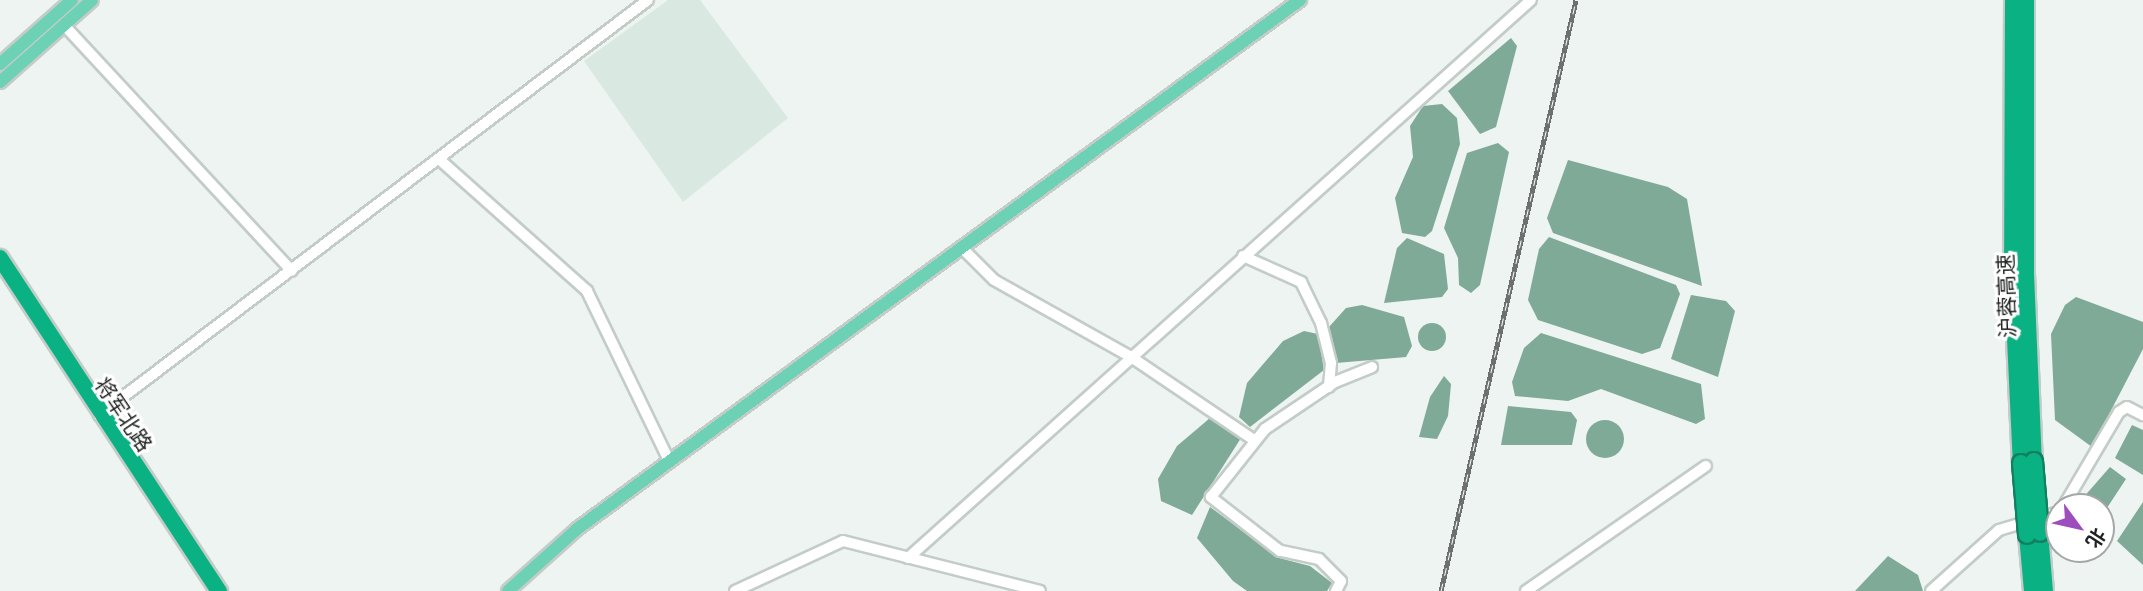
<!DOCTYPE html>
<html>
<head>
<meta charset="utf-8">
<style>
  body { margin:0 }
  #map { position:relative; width:2143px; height:591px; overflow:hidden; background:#edf4f1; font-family:"Open Sans","Noto Sans SC",sans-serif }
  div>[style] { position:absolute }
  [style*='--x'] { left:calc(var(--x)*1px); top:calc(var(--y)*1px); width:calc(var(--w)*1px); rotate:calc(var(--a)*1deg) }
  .built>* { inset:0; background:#d9e9e2 }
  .water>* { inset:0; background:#7faa97 }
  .round { border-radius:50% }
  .roads { filter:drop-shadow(2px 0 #c4ccc8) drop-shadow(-2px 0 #c4ccc8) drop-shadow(0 2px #c4ccc8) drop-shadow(0 -2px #c4ccc8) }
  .minor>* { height:10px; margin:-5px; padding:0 5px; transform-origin:5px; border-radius:5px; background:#fff }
  .major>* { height:12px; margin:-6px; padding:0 6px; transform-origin:6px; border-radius:6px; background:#6cd1b5 }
  .highway>* { height:16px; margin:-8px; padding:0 8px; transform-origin:8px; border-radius:8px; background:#0ab283 }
  .rail>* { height:5px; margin-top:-2.5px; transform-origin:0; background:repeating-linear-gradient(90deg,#fff 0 8px,#6c706e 0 16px); box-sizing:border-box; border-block:2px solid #6c706e }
  .bridges { filter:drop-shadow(2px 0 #118060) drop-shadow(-2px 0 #118060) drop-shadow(0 2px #118060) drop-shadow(0 -2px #118060) }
  .highway-bridge>* { height:16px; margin:-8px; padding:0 8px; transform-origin:8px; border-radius:8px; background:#0ab283 }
  span { translate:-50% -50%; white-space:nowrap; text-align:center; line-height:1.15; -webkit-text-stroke:6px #fff; paint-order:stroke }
  .street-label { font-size:21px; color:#1f2220 }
  .north { position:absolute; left:2045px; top:493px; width:70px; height:70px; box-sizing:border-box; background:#fff; border:2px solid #a5a7a6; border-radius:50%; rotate:123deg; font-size:19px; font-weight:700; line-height:28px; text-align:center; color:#1f2220 }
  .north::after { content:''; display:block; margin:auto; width:24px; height:32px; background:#9e4dbc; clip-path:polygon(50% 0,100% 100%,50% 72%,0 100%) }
</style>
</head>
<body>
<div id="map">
  <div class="built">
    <i style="clip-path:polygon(668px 0,700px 0,788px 118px,683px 202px,584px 61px)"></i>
  </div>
  <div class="water">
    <i style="clip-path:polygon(1511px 38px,1517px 46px,1496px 127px,1480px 134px,1448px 91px)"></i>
    <i style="clip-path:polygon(1442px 104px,1457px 118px,1460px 144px,1432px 231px,1425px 237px,1402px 233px,1395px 198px,1413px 157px,1410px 126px,1423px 106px)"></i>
    <i style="clip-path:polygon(1498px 143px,1509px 152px,1480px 285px,1471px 293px,1459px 285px,1458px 258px,1444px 228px,1467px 153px)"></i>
    <i style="clip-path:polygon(1568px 160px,1668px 187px,1687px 199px,1702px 286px,1553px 233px,1547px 218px)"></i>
    <i style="clip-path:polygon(1549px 237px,1676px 285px,1680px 294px,1660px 348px,1642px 354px,1538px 320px,1528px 300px,1539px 249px)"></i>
    <i style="clip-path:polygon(1407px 238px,1444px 254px,1448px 289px,1442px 297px,1384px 303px,1397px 248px)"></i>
    <i style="clip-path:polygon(1691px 295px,1726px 301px,1735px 311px,1718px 377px,1671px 359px)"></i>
    <i style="clip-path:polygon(2076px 297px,2143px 322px,2143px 349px,2092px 447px,2055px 420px,2051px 334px,2065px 305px)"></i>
    <i style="clip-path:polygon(1362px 305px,1404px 317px,1412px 346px,1406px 357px,1336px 363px,1329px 327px,1346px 308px)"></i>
    <i class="round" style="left:1418px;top:323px;width:28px;height:28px"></i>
    <i style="clip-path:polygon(1304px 331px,1318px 334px,1324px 370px,1250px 427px,1239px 417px,1247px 383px,1283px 341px)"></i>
    <i style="clip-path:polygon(1541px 333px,1701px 384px,1705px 419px,1696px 424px,1601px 389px,1568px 401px,1515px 396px,1512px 382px,1524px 348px)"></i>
    <i style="clip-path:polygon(1444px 376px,1451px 384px,1448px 416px,1437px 439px,1419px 437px,1430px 397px)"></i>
    <i style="clip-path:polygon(1508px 406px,1571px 412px,1577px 420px,1572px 445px,1501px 445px)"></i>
    <i style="clip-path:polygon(1210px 418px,1241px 438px,1192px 515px,1161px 501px,1158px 479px,1177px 446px)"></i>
    <i class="round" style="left:1586px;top:420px;width:38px;height:38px"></i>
    <i style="clip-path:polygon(2132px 425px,2143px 430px,2143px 475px,2115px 458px)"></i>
    <i style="clip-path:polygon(2110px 467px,2126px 479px,2101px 517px,2101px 507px,2075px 507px)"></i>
    <i style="clip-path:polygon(2143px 502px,2143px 565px,2117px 541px)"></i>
    <i style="clip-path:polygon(1210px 507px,1279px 558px,1310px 566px,1332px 583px,1327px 591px,1247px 591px,1233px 581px,1197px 538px)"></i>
    <i style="clip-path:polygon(1888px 556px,1918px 575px,1923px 591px,1855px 591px)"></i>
  </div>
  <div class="roads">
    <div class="minor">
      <i style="--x:64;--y:25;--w:335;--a:47.2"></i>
      <i style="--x:439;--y:159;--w:198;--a:41.7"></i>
      <i style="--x:587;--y:291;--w:189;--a:64.2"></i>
      <i style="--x:962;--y:248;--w:45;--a:45"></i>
      <i style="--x:994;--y:280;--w:157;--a:29.3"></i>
      <i style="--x:1131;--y:357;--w:148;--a:34"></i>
      <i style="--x:1243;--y:256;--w:64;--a:24.1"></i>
      <i style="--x:1301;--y:282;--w:46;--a:64"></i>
      <i style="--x:1321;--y:323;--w:41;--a:76"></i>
      <i style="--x:1331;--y:363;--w:24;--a:95"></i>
      <i style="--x:99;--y:415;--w:688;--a:-37.09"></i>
      <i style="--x:2063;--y:507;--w:110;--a:-59.5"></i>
      <i style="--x:2119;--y:412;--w:9;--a:-32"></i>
      <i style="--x:2127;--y:407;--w:18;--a:27"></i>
      <i style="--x:908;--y:558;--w:836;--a:-41.85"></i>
      <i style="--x:735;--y:591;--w:119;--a:-24.8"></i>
      <i style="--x:843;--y:541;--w:203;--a:14.2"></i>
      <i style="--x:1336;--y:591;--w:11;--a:-63"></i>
      <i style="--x:1341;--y:581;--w:31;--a:-135"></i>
      <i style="--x:1319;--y:559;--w:40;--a:-168"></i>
      <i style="--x:1280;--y:551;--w:88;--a:-142"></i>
      <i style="--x:1211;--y:497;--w:87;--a:-51.5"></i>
      <i style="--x:1265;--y:429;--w:84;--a:-33.9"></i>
      <i style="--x:1335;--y:382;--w:40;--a:-22"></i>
      <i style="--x:1526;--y:591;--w:219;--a:-34.8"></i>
      <i style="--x:1931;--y:591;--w:91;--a:-41.9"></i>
      <i style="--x:1999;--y:530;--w:63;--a:-16.7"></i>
    </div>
    <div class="major">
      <i style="--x:0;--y:64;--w:96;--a:-41.6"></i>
      <i style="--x:0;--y:82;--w:123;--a:-41.7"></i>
      <i style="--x:508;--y:591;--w:93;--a:-41.9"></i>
      <i style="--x:577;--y:529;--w:896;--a:-36.19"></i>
    </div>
    <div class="highway">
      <i style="--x:2013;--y:0;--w:275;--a:90.2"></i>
      <i style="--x:2012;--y:275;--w:188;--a:87.3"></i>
      <i style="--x:2026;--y:0;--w:274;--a:90"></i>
      <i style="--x:2026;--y:274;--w:187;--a:87.6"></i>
      <i style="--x:0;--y:258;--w:399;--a:56.7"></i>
      <i style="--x:2040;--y:533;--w:58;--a:85.1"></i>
      <i style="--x:2027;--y:535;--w:56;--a:84.9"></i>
    </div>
  </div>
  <div class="rail">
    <i style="--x:1441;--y:591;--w:606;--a:-77.13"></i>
  </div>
  <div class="bridges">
    <div class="highway-bridge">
      <i style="--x:2034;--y:461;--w:72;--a:85.2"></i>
      <i style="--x:2021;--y:463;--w:72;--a:85.2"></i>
    </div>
  </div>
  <div class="street-label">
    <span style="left:2006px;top:296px;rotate:-92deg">沪蓉高速</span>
    <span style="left:124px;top:414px;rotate:56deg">将军北路</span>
  </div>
  <div class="north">北</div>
</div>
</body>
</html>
